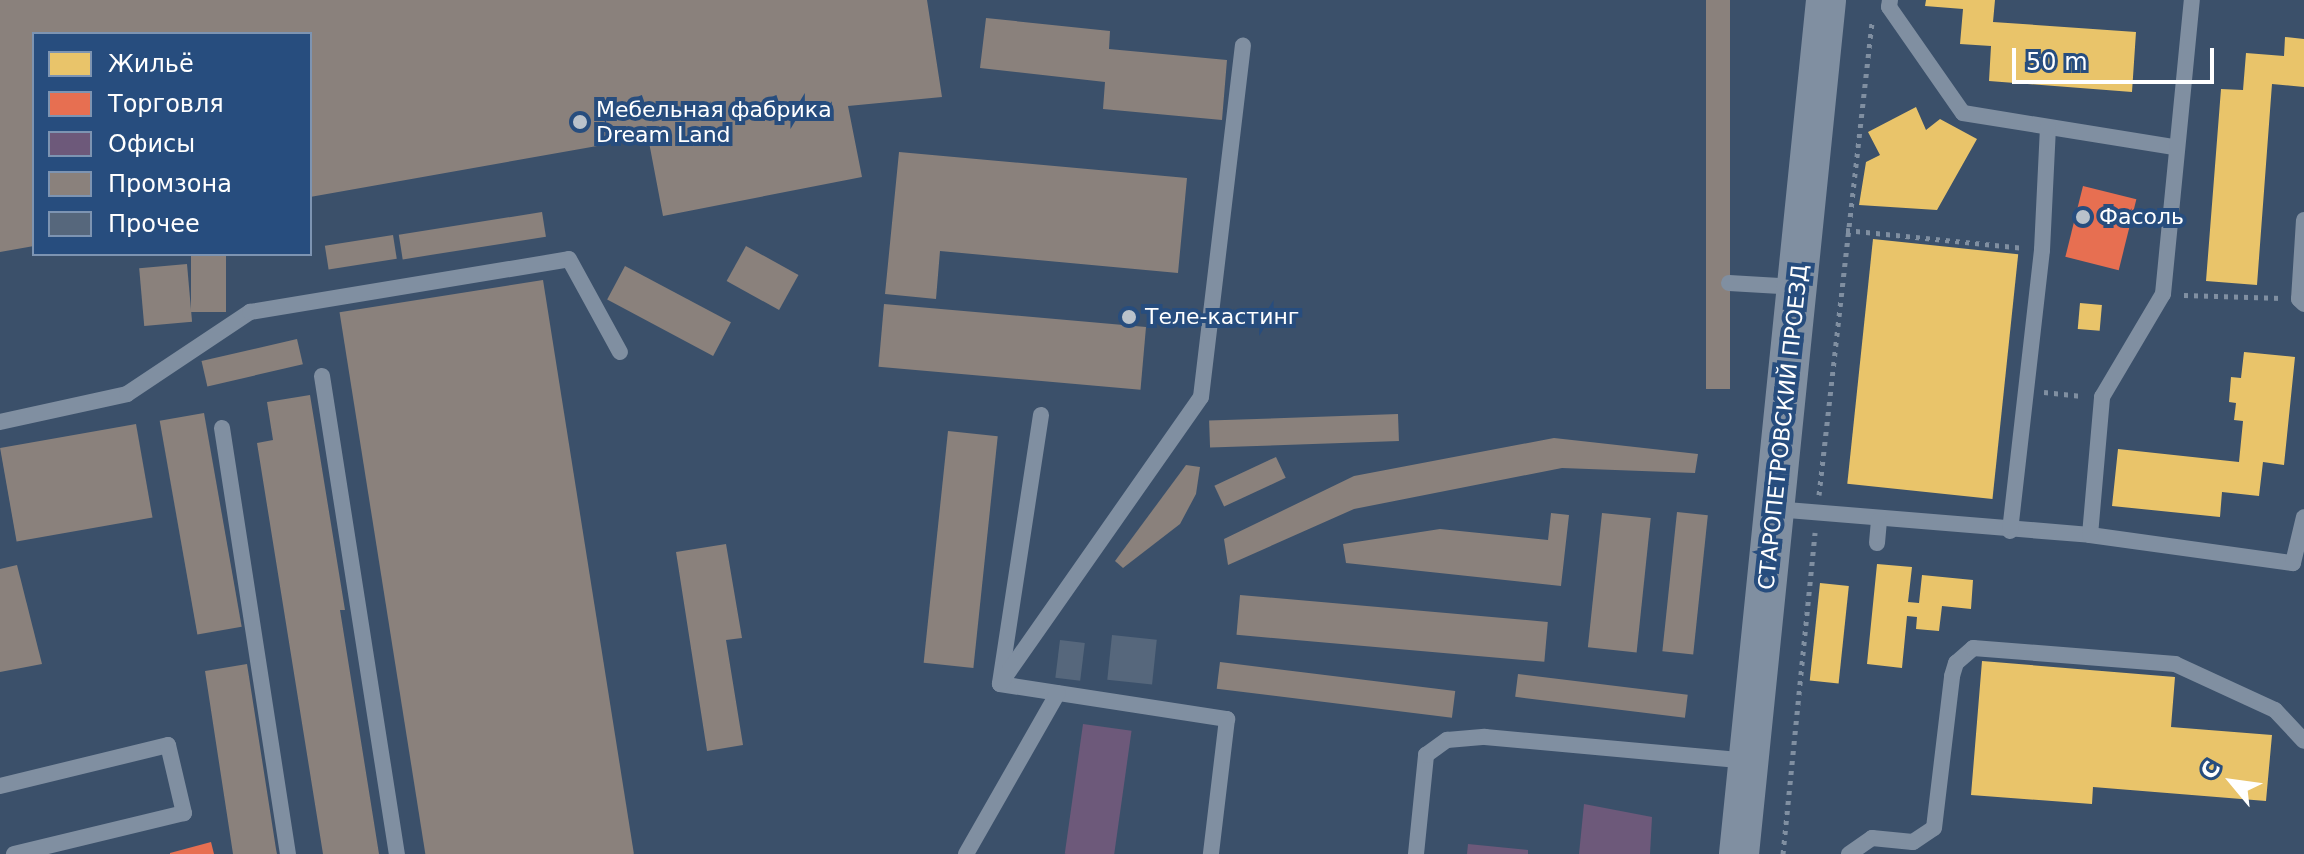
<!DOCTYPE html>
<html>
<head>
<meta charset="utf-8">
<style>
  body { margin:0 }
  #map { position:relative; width:2304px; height:854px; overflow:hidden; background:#3b506a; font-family:"DejaVu Sans",sans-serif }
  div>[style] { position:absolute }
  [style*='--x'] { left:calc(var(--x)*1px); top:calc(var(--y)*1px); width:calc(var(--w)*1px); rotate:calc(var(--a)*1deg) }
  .homes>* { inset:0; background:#e9c46a; transform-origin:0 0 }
  .shops>* { inset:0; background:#e76f51; transform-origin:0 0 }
  .offices>* { inset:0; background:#6d597a; transform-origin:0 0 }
  .industry>* { inset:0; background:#8a817c; transform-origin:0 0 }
  .building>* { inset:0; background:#56677c; transform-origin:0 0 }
  .path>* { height:5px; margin-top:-2.5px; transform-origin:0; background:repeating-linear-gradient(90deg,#808fa1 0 4px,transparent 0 10px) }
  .service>* { height:16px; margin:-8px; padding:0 8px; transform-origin:8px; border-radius:8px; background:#808fa1 }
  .tertiary>* { height:40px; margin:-20px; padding:0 20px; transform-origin:20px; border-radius:20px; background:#808fa1 }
  .dots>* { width:22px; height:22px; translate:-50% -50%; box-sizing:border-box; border:4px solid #274d7e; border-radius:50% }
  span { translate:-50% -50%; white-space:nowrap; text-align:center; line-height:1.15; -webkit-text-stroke:8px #274d7e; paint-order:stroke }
  .poi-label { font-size:22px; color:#fff }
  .left { translate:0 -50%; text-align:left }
  .street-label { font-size:22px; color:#fff }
  .legend { position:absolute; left:32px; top:32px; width:280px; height:224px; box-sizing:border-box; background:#274d7e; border:2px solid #7d94b2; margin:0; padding:10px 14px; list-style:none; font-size:24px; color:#fff }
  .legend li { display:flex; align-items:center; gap:16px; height:40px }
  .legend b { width:40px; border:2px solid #7d94b2 }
  .north { position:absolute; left:2192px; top:742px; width:80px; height:80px; -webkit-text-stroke:6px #274d7e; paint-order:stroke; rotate:299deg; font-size:22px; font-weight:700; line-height:32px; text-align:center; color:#fff }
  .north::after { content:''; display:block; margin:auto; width:28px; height:36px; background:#fff; clip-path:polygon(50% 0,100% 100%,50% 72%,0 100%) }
  .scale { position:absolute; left:2012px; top:48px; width:202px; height:36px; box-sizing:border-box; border:4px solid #fff; border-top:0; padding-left:10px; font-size:24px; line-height:28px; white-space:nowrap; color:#fff; -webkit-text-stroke:6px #274d7e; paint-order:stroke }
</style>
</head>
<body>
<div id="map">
  <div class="homes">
    <i style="clip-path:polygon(1926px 0,1995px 0,1993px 22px,2136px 32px,2132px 92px,1989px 81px,1991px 46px,1960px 44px,1963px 9px,1925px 6px)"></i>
    <i style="clip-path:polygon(2285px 37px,2304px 39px,2304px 87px,2272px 84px,2257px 285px,2206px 281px,2221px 89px,2243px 90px,2246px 53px,2284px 56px)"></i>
    <i style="clip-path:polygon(1916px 107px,1926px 130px,1940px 119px,1977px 139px,1937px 210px,1859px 205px,1866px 162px,1880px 155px,1868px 132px)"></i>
    <i style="left:1873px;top:239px;width:146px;height:246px;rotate:6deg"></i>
    <i style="left:2080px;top:303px;width:22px;height:26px;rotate:5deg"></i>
    <i style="clip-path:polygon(2244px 352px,2295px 357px,2284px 465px,2263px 462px,2259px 496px,2222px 492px,2220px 517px,2112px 506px,2118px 449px,2239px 462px,2243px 421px,2234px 420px,2236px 403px,2229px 402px,2231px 377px,2241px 378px)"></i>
    <i style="clip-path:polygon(1877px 564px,1912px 567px,1908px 602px,1919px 603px,1922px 575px,1973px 580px,1971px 609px,1942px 606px,1939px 631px,1916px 629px,1917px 617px,1907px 616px,1902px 668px,1867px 664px)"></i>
    <i style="left:1820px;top:583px;width:29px;height:98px;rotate:6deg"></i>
    <i style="clip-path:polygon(1982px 661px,2175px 677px,2171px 727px,2272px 735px,2266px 801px,2093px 787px,2092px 804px,1971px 795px)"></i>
  </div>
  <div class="shops">
    <i style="left:2083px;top:186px;width:55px;height:73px;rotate:14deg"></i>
    <i style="clip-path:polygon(211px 842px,214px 854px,170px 854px,170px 853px)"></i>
  </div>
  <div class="offices">
    <i style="left:1083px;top:724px;width:49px;height:131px;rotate:8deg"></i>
    <i style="clip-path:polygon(1584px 804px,1652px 817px,1650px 854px,1579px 854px)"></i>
    <i style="clip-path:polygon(1468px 844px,1528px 850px,1528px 854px,1467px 854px)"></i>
  </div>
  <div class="industry">
    <i style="clip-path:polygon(0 0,927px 0,942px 97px,848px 106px,862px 177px,663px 216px,648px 137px,310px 197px,310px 34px,34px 34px,34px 246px,0 252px)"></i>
    <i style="left:1706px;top:0;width:24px;height:389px"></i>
    <i style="clip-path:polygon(986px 18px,1110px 31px,1109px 49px,1227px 60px,1222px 120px,1103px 109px,1105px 82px,980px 68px)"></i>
    <i style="clip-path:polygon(899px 152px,1187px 178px,1178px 273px,940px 251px,936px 299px,885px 294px)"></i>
    <i style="left:542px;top:212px;width:25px;height:145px;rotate:81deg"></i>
    <i style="left:393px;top:235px;width:24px;height:69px;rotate:81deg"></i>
    <i style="left:746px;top:246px;width:60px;height:40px;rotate:29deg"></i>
    <i style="left:191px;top:254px;width:35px;height:58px"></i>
    <i style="left:187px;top:264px;width:58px;height:48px;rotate:85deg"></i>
    <i style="left:625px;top:266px;width:120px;height:38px;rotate:28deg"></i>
    <i style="left:543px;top:280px;width:581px;height:206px;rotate:81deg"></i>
    <i style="left:884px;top:304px;width:263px;height:63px;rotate:5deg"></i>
    <i style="left:297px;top:339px;width:26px;height:98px;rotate:77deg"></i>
    <i style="clip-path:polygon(310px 395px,345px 610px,340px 610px,379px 854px,323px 854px,257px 443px,273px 440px,267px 402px)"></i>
    <i style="left:204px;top:413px;width:217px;height:45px;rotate:80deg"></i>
    <i style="left:1398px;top:414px;width:27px;height:189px;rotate:88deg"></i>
    <i style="left:136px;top:424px;width:95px;height:138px;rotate:80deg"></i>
    <i style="left:948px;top:431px;width:50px;height:233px;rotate:6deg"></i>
    <i style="clip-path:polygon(1554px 438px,1698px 454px,1695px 473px,1562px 468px,1354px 509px,1228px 565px,1224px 539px,1354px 476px)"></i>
    <i style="left:1276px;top:457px;width:23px;height:68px;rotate:65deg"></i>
    <i style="clip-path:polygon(1186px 465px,1200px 467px,1196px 494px,1180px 524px,1123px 568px,1115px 561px)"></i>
    <i style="left:1677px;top:512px;width:31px;height:140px;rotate:6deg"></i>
    <i style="clip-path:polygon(1551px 513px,1569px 515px,1561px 586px,1346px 563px,1343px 544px,1440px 529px,1548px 540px)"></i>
    <i style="left:1602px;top:513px;width:49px;height:135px;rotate:6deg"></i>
    <i style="clip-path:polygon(726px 544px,742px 638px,726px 640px,743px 745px,707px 751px,676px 552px)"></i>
    <i style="clip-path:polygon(17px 565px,42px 664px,0 672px,0 569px)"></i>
    <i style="left:1240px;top:595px;width:309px;height:40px;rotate:5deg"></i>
    <i style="left:1220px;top:662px;width:237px;height:27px;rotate:7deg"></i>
    <i style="clip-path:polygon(247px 664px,276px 849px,277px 854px,233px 854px,205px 671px)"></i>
    <i style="left:1518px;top:674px;width:171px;height:23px;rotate:7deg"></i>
  </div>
  <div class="building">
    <i style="left:1112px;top:635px;width:45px;height:45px;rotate:6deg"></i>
    <i style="left:1060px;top:640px;width:25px;height:38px;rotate:7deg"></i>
  </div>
  <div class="path">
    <i style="--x:1846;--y:230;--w:179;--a:5.8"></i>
    <i style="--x:2184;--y:295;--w:98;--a:1.8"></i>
    <i style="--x:2044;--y:392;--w:38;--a:6"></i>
    <i style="--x:1819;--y:495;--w:478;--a:-83.6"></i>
    <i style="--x:1783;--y:854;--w:323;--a:-84.3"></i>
  </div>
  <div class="service">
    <i style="--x:1890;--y:0;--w:7;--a:98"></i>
    <i style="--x:1889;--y:7;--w:129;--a:55.1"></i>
    <i style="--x:1963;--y:113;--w:214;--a:9.2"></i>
    <i style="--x:2304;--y:220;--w:79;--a:93.6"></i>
    <i style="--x:2299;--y:299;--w:7;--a:45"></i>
    <i style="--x:1729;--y:283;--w:67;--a:3.4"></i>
    <i style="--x:322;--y:376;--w:484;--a:81.1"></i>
    <i style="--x:1041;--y:415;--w:272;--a:98.7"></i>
    <i style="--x:1000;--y:684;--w:230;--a:8.8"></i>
    <i style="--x:1227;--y:719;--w:136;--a:96.8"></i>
    <i style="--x:0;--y:422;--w:130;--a:-12.4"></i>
    <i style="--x:127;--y:394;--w:148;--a:-33.7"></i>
    <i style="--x:250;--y:312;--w:323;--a:-9.4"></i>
    <i style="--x:569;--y:259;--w:106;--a:61.3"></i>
    <i style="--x:222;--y:428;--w:431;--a:81.2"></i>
    <i style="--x:1775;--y:509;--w:316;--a:4.7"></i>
    <i style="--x:2090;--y:535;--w:205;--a:7.9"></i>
    <i style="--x:2293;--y:563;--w:47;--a:-76.6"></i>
    <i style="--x:2010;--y:531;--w:283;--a:-83.5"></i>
    <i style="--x:2042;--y:250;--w:123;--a:-87.2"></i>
    <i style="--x:2090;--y:535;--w:139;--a:-85"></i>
    <i style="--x:2102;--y:397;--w:120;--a:-59.4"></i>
    <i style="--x:2163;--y:294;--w:295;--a:-84.4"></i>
    <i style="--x:1877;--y:543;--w:23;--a:-85"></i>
    <i style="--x:1000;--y:684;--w:350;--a:-55"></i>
    <i style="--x:1201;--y:397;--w:354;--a:-83.2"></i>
    <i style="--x:0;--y:786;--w:173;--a:-13.7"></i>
    <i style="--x:168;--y:745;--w:70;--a:76.8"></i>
    <i style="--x:184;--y:813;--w:175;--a:166.4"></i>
    <i style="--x:966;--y:854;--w:185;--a:-60.3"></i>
    <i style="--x:1416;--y:854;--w:100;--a:-84.2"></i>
    <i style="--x:1426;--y:755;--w:26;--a:-36"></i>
    <i style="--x:1447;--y:740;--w:38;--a:-5"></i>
    <i style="--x:1485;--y:737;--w:263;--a:5.2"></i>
    <i style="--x:1849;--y:854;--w:28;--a:-35"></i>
    <i style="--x:1872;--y:838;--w:41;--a:5.6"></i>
    <i style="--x:1913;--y:842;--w:25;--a:-34"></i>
    <i style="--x:1934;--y:828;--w:153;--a:-83.2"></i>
    <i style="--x:1952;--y:676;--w:14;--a:-73"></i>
    <i style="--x:1956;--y:663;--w:23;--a:-41"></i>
    <i style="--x:1973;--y:648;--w:203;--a:4.5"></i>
    <i style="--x:2175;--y:664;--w:110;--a:24.7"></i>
    <i style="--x:2275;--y:710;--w:42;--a:46.9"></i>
  </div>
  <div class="tertiary">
    <i style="--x:1739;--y:854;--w:858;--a:-84.18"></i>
  </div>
  <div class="dots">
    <i style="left:580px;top:122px;background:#bac2cb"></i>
    <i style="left:2083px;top:217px;background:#bac2cb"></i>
    <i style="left:1129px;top:317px;background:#bac2cb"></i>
  </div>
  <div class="poi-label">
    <span class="left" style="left:596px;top:122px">Мебельная фабрика<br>Dream Land</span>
    <span class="left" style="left:2099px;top:217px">Фасоль</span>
    <span class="left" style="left:1145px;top:317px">Теле-кастинг</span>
  </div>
  <div class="street-label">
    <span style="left:1783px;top:427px;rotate:-84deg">СТАРОПЕТРОВСКИЙ ПРОЕЗД</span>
  </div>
  <ul class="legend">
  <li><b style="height:22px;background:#e9c46a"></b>Жильё</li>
  <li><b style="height:22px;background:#e76f51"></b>Торговля</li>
  <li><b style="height:22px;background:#6d597a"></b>Офисы</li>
  <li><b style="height:22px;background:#8a817c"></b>Промзона</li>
  <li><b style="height:22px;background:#56677c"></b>Прочее</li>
  </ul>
  <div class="north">С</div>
  <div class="scale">50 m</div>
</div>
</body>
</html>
